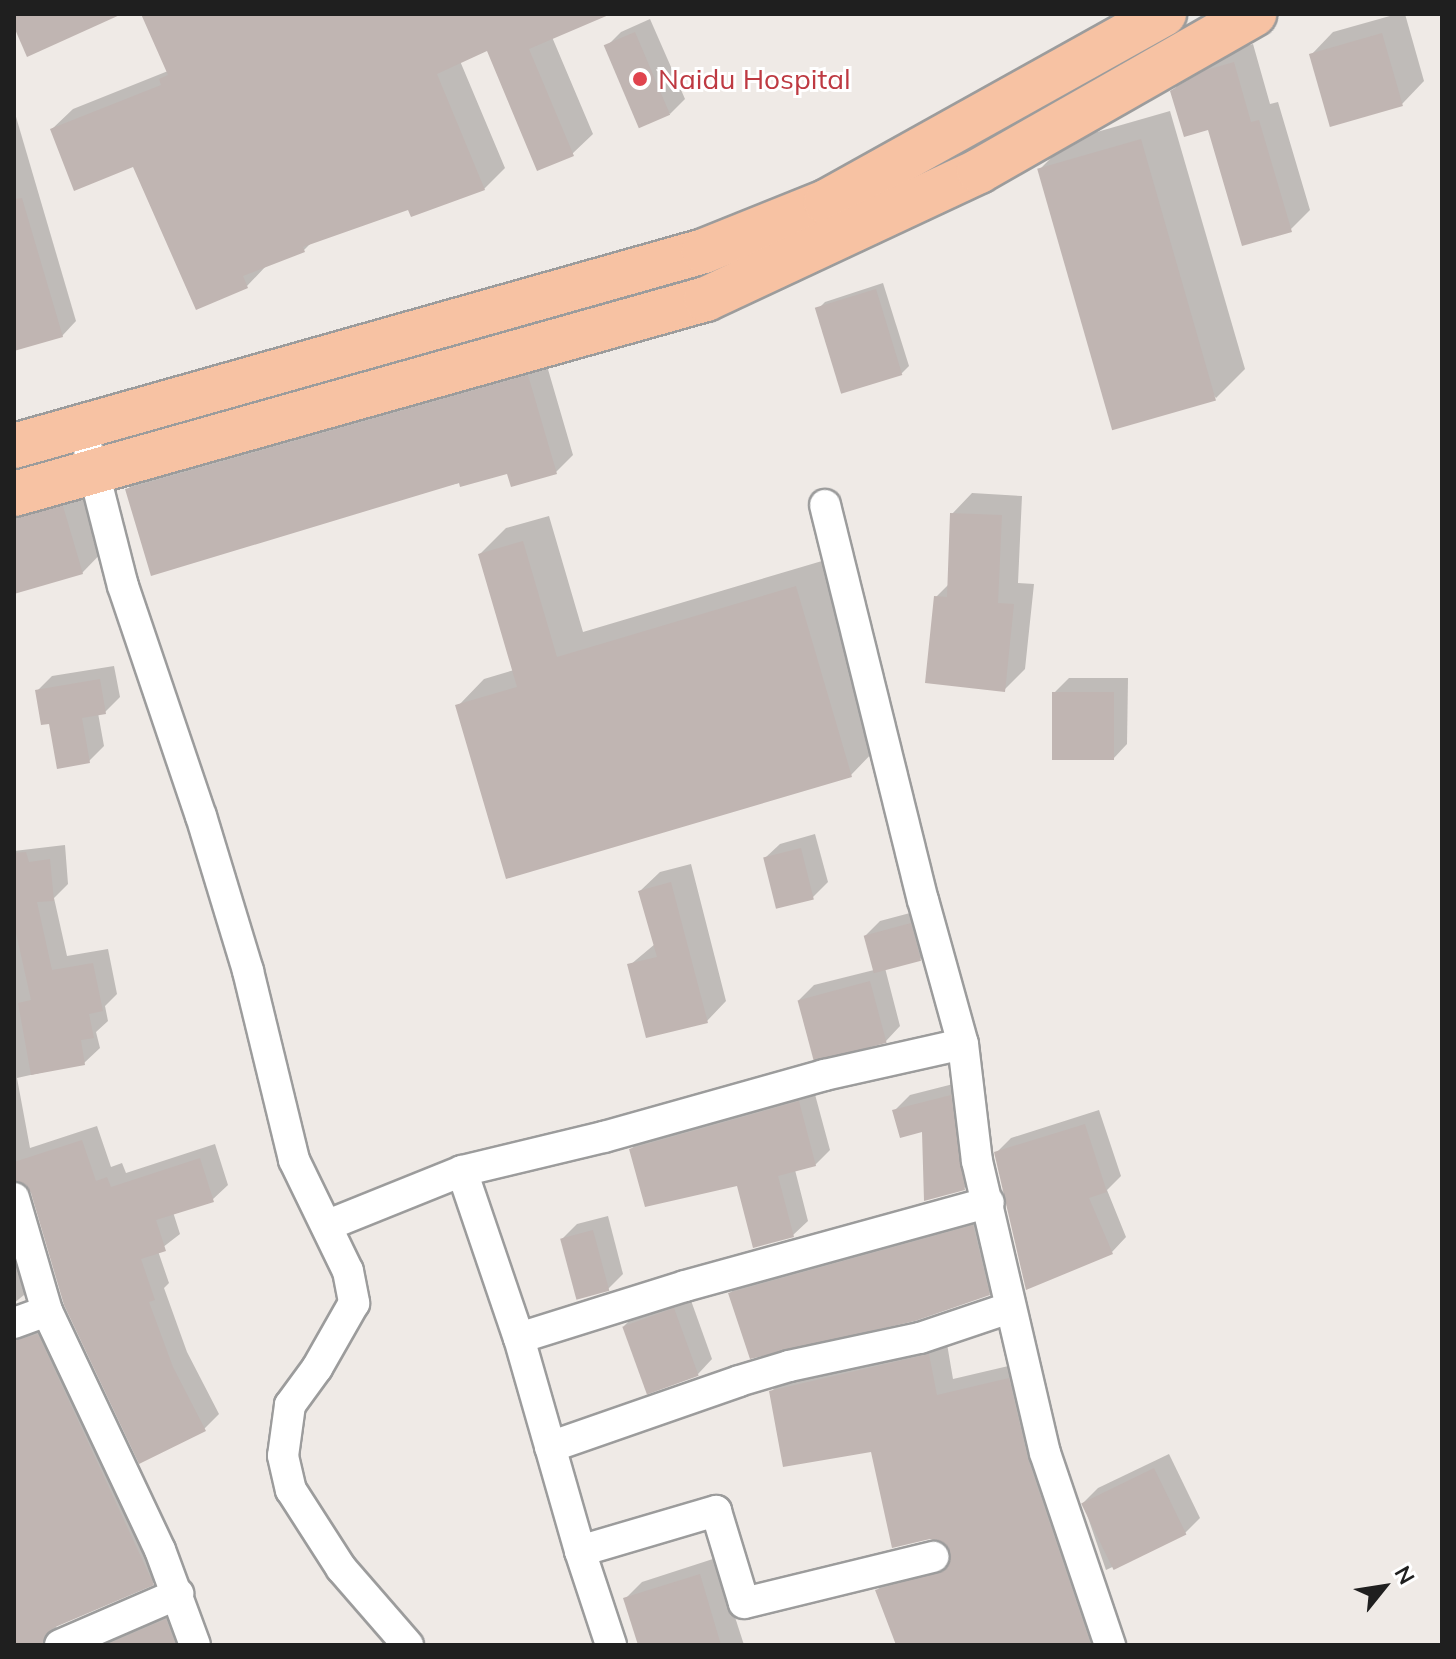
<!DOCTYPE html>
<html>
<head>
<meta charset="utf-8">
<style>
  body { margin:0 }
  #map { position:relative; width:1456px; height:1659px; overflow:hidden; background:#efeae6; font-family:Mulish,sans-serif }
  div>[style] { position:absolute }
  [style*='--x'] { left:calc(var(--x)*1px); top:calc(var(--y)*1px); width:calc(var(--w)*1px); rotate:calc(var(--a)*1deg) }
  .shadow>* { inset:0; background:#0003 }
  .building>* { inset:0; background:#c0b5b2; transform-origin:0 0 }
  .roads { filter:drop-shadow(2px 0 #9c9c9c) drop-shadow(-2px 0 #9c9c9c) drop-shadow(0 2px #9c9c9c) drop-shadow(0 -2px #9c9c9c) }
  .minor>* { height:30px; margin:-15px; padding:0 15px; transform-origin:15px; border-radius:15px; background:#fff }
  .primary>* { height:44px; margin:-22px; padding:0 22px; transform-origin:22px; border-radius:22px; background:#f7c2a3 }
  .dots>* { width:22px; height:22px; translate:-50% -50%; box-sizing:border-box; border:4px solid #fff; border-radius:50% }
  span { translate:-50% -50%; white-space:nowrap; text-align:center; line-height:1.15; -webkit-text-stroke:6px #fff; paint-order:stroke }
  .health-label { font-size:28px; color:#be3a42 }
  .left { translate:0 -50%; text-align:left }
  .frame { position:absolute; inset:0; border:16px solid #1f1f1f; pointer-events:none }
  .north { position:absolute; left:1344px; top:1547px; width:80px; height:80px; -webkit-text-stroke:6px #fff; paint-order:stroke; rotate:60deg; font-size:22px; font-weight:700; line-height:32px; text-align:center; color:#1f1f1f }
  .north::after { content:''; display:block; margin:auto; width:28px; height:36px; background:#1f1f1f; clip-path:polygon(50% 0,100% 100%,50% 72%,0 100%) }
</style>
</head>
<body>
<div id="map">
  <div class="shadow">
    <i style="clip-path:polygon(143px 14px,588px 14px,552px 37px,593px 134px,572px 154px,488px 49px,460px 61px,505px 168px,484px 189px,409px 207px,312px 242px,304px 250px,267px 265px,247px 286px,134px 164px,52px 129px,73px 109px,168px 71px)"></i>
    <i style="clip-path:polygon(1397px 14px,1405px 14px,1424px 81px,1402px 104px,1311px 55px,1333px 32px)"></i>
    <i style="clip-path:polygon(650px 19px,685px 99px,670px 114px,606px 47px,621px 32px)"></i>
    <i style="clip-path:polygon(1253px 44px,1270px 104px,1278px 102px,1310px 210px,1290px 230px,1210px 127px,1172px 91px,1192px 72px,1227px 52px)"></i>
    <i style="clip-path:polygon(14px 110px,76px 321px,62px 336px,14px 349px)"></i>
    <i style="clip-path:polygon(1170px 111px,1245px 369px,1216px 398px,1040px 169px,1069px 140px)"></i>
    <i style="clip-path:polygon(883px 283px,909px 366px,902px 373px,844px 391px,818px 309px,825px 302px)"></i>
    <i style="clip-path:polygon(545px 359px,573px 455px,556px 472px,508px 471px,401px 497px,128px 489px,145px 472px)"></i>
    <i style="clip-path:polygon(92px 478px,111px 543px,82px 573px,14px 592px,14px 493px)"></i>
    <i style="clip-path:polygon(972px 493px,1022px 496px,1018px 583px,1034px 584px,1025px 669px,1004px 690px,936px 597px,949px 584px,952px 514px)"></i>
    <i style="clip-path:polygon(549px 516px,583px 632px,822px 561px,877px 748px,851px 775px,458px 706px,484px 679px,514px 670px,480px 554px,506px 528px)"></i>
    <i style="clip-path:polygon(114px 666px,120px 697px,105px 712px,98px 713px,104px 746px,89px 761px,37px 691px,52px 676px)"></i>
    <i style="clip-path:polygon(1069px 678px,1128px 678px,1127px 744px,1113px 759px,1054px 693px)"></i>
    <i style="clip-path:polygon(815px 834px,828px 882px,813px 897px,765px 858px,780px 844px)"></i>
    <i style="clip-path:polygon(65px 845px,68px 884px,54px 898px,67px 956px,108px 949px,117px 994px,105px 1006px,108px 1021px,96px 1032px,100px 1048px,84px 1063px,17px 1078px,30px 1148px,97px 1126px,111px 1167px,122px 1163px,126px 1173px,215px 1144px,228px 1185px,212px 1200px,173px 1212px,180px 1234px,158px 1251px,169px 1283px,164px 1288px,187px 1352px,219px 1414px,204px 1429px,33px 1191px,18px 1178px,14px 1179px,14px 851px)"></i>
    <i style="clip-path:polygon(691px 864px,726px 1001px,707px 1021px,630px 965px,655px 944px,640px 891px,660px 872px)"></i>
    <i style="clip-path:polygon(925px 909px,935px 944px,920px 959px,885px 968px,900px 1026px,886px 1041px,799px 1000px,814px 985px,874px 970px,865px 936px,880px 921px)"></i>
    <i style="clip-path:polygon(965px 1081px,979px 1173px,964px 1188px,924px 1129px,895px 1110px,910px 1095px)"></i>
    <i style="clip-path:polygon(813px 1087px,830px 1150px,815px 1165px,795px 1170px,808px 1221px,793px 1235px,738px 1183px,631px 1149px,646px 1134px)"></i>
    <i style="clip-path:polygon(1099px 1110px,1121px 1176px,1107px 1190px,1126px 1237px,1112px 1252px,996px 1153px,1011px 1138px)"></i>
    <i style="clip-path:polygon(14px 1188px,39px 1283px,14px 1303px)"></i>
    <i style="clip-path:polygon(993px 1206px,1009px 1274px,989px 1294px,730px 1293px,750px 1274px)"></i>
    <i style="clip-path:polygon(608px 1216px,623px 1274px,608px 1289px,562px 1239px,577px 1224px)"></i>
    <i style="clip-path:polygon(689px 1295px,712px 1359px,698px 1374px,624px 1326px,639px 1311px)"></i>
    <i style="clip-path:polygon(14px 1316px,53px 1320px,168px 1568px,153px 1583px,56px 1625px,58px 1637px,65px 1645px,14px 1645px)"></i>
    <i style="clip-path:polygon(946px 1338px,953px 1379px,1026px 1362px,1121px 1645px,899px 1645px,877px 1590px,894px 1573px,952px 1557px,948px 1544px,873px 1450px,771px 1392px,788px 1374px)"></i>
    <i style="clip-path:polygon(1169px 1454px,1200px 1518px,1185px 1533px,1106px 1570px,1083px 1503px,1098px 1488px)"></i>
    <i style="clip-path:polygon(716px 1558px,744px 1645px,641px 1645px,626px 1598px,642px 1582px)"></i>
    <i style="clip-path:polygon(181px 1605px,199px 1645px,89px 1645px)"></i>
  </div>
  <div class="building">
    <i style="clip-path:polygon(14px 14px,122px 14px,27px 57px,14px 27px)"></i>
    <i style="clip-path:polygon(141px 14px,611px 14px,529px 49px,574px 156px,537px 171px,487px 51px,437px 74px,485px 190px,411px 217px,408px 210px,303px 247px,305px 252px,243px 276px,248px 288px,196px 310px,133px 167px,74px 191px,50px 129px,161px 85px,159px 79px,168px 75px)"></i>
    <i style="left:635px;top:32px;width:90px;height:34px;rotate:67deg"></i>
    <i style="left:1382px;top:33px;width:76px;height:76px;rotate:74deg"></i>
    <i style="clip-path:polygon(1234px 62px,1251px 122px,1259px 120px,1292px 232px,1242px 246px,1208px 130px,1184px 137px,1170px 91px,1206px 70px)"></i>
    <i style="left:1141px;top:139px;width:272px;height:108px;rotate:74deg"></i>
    <i style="clip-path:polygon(22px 198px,63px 337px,14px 351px,14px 199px)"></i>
    <i style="left:876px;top:289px;width:90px;height:64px;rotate:73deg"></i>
    <i style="clip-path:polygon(528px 375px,557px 474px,511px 487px,507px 474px,460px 487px,459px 483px,151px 576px,125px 489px)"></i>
    <i style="clip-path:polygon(63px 506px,83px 574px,14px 594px,14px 518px)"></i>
    <i style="clip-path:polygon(950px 513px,1002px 515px,998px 603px,1014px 604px,1005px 692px,925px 683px,934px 596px,947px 597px)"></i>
    <i style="clip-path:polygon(523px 541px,557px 657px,796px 586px,852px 777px,506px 879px,455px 705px,517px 687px,478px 554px)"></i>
    <i style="clip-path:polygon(100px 679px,106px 714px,82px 718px,90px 763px,57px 769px,49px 724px,41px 725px,35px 690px)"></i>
    <i style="left:1052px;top:692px;width:62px;height:68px"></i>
    <i style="left:801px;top:848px;width:53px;height:39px;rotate:76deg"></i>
    <i style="clip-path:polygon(26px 852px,29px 862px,50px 859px,54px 901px,37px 902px,52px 970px,93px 963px,103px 1011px,89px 1014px,94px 1038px,81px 1040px,85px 1065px,31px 1075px,18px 1003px,31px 1000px,14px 924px,14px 853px)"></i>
    <i style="clip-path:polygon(671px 882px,708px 1023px,646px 1038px,627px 964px,657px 957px,638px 891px)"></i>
    <i style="left:911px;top:923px;width:39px;height:49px;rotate:75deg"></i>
    <i style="left:870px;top:981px;width:64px;height:75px;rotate:75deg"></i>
    <i style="clip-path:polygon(951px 1095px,965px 1190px,924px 1201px,922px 1132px,900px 1138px,892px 1110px)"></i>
    <i style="clip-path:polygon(799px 1101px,816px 1166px,778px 1176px,794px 1237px,753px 1248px,737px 1186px,645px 1207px,629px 1149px)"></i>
    <i style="clip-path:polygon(1085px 1124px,1107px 1192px,1089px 1198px,1113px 1254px,1026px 1290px,994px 1152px)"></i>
    <i style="clip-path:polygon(82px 1140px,96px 1181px,107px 1177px,111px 1187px,200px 1158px,214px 1202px,156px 1220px,166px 1251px,141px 1259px,155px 1300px,149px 1302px,173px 1367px,206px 1431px,139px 1464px,64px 1305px,31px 1193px,26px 1185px,14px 1180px,14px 1162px)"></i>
    <i style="clip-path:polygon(973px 1225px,990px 1295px,915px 1321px,750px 1359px,728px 1293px)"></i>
    <i style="left:593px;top:1230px;width:63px;height:34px;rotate:75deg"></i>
    <i style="left:674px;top:1308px;width:72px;height:55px;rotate:70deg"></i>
    <i style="clip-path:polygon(38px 1334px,154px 1585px,53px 1628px,45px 1635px,42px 1645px,14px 1645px,14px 1341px)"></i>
    <i style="clip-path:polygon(929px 1354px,937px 1395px,1009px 1378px,1028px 1459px,1091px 1645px,896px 1645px,875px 1590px,945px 1570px,950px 1561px,946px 1545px,930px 1539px,892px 1548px,871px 1452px,783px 1467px,769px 1391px)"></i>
    <i style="left:1154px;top:1468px;width:74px;height:81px;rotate:64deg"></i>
    <i style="clip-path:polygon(700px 1574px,721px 1645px,638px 1645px,623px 1598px)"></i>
    <i style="clip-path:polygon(166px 1619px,176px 1645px,105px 1645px)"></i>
  </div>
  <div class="roads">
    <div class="minor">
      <i style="--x:89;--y:453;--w:137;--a:75.7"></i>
      <i style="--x:123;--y:586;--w:243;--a:71.3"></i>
      <i style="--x:201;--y:816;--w:162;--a:73.1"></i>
      <i style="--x:248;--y:971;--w:195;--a:76.3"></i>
      <i style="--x:294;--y:1160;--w:123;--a:64.1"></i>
      <i style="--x:348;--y:1271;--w:33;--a:79"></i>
      <i style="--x:354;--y:1303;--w:75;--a:119.6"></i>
      <i style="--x:317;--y:1368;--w:46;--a:126.1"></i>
      <i style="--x:290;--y:1405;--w:51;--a:97.8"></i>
      <i style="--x:283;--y:1456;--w:35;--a:77"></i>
      <i style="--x:291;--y:1490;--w:93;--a:57.3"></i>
      <i style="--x:341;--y:1568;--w:102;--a:49"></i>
      <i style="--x:825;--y:505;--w:407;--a:76.1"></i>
      <i style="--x:923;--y:900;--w:149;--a:74.5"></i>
      <i style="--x:963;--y:1044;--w:118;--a:83.2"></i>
      <i style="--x:977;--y:1161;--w:300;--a:76.9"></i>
      <i style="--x:1045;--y:1453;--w:203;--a:71.3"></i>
      <i style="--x:462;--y:1171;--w:176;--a:71.2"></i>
      <i style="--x:519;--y:1338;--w:222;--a:74"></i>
      <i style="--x:580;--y:1551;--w:99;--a:71.7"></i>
      <i style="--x:14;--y:1198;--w:118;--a:73.7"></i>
      <i style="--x:47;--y:1311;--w:264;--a:64.7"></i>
      <i style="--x:160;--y:1550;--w:101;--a:69.8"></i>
      <i style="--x:328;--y:1225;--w:144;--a:-21.9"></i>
      <i style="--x:462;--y:1171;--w:146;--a:-13.5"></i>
      <i style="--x:604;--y:1137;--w:229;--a:-15.7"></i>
      <i style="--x:824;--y:1075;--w:142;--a:-12.6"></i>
      <i style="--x:14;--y:1323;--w:35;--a:-20"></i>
      <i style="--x:519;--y:1338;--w:174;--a:-17.4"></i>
      <i style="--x:685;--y:1286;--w:315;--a:-15.4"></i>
      <i style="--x:550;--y:1447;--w:200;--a:-19.2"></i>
      <i style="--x:739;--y:1381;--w:52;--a:-16.7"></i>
      <i style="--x:789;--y:1366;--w:134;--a:-12.1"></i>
      <i style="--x:920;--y:1338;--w:94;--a:-18.6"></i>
      <i style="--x:580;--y:1551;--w:142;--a:-16.4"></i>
      <i style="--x:716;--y:1511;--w:96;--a:73.1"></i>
      <i style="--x:744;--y:1603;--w:195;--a:-13.7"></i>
      <i style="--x:60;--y:1645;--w:129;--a:-23.4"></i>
    </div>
    <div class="primary">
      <i style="--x:14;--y:446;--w:717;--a:-15.78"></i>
      <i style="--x:704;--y:251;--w:131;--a:-21.9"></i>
      <i style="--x:826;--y:202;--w:387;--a:-29.1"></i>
      <i style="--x:14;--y:494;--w:719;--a:-15.74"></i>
      <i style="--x:706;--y:299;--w:302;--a:-25.1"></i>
      <i style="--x:979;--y:171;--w:317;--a:-29.7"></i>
    </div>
  </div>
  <div class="dots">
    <i style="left:640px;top:79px;background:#e0444e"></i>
  </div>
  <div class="health-label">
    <span class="left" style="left:658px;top:79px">Naidu Hospital</span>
  </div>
  <div class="frame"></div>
  <div class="north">N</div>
</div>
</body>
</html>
